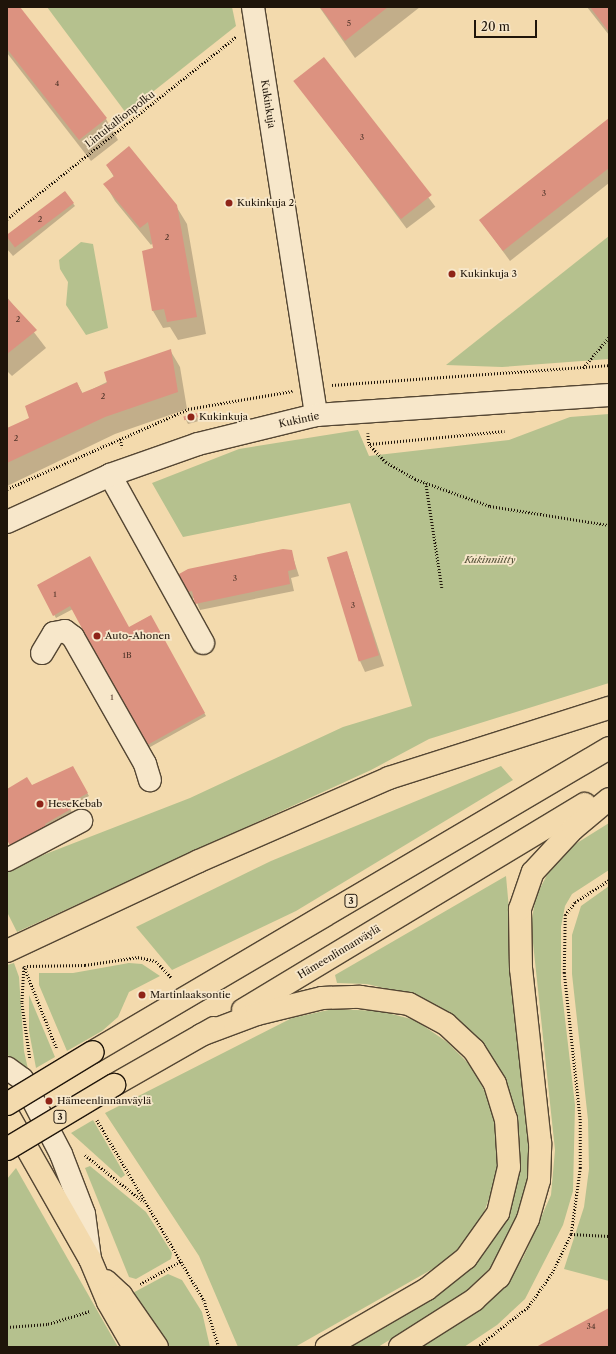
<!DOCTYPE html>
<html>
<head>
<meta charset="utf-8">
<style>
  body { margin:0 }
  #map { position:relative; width:616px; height:1354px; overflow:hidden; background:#f3daad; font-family:"Libre Caslon Text",serif }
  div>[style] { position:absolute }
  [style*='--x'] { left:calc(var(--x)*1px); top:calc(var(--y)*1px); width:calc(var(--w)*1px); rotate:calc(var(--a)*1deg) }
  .green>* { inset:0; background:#b5c18e }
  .shadow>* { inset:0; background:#0003; transform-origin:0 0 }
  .building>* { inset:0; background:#dc9280; transform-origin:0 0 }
  .path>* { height:2.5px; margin-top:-1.25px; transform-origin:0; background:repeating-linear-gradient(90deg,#1f150a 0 1px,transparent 0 3px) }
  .roads { filter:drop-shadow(1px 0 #544633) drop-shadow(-1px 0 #544633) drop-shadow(0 1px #544633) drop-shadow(0 -1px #544633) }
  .minor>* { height:22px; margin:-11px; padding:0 11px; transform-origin:11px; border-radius:11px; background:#f7e7ca }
  .major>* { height:22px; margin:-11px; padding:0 11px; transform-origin:11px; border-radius:11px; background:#f3daad }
  .highway>* { height:22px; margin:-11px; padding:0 11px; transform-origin:11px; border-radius:11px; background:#f3daad }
  .bridges { filter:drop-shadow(1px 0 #1f150a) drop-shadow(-1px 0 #1f150a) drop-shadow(0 1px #1f150a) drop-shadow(0 -1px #1f150a) }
  .highway-bridge>* { height:22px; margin:-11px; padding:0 11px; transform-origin:11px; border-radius:11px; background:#f3daad }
  .dots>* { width:11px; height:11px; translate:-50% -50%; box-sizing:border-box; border:2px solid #f7e7ca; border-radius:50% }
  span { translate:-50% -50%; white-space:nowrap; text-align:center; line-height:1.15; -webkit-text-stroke:3.5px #f7e7ca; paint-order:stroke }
  .number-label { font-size:8px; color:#4e3428 }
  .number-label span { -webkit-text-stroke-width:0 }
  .shield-label span { padding:1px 3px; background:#f7e7ca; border:1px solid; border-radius:3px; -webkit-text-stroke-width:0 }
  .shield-label { font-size:9px; color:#1f150a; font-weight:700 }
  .street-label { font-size:10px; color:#1f150a }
  .poi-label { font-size:10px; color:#1f150a }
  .left { translate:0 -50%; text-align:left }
  .park-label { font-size:10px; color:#545138; font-style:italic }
  .frame { position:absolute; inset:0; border:8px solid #1f150a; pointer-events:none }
  .scale { position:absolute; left:474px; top:20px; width:63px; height:18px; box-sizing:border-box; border:2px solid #1f150a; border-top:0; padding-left:5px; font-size:12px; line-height:14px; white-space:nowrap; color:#1f150a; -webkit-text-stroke:3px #f7e7ca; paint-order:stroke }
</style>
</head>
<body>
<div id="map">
  <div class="green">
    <i style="clip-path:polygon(47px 7px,232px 7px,236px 26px,126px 113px)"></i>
    <i style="clip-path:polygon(609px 236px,609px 359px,502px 367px,446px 365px)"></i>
    <i style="clip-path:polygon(81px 242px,93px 244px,108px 328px,86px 335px,66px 305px,68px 282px,60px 269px,59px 260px)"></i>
    <i style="clip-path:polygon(609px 414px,609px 683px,429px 739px,371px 770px,17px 932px,7px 912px,7px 869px,190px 798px,343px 727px,412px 706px,350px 503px,183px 537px,152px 483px,239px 449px,358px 430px,369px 456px,509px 440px,570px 417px)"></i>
    <i style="clip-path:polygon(501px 766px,513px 780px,296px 911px,172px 970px,136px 927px,271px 861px)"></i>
    <i style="clip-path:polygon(609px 823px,609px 870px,572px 894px,565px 906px,561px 927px,561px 984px,575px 1105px,573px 1191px,563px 1225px,525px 1299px,497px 1325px,464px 1347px,421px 1347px,476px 1313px,523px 1258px,551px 1195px,555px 1150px,531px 924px,536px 896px,548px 873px,569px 848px)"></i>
    <i style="clip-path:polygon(506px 876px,532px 1163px,520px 1219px,494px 1264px,459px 1298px,378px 1347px,350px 1347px,425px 1302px,483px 1254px,504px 1219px,517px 1177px,520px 1149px,518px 1121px,500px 1070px,484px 1044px,462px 1023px,404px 993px,367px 984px,337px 983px,335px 975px)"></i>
    <i style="clip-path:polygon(609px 886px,609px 1281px,564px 1269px,584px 1207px,589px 1169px,588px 1120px,572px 974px,572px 935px,581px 906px)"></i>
    <i style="clip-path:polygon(14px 963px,19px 977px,24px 1051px,30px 1078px,7px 1054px,7px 965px)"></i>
    <i style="clip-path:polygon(129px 963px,142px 964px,160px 976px,129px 992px,118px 1017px,102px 1031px,67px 1051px,39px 985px,39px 973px,73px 973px)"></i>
    <i style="clip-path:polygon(29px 995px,55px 1057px,36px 1068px,29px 1031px)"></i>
    <i style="clip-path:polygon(333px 1009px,380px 1011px,415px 1020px,447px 1042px,474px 1069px,491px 1105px,499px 1144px,497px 1176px,482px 1218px,462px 1246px,436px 1267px,295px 1347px,238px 1347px,199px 1256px,105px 1113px,292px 1018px)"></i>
    <i style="clip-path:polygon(93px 1120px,125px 1175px,121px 1178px,71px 1133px)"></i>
    <i style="clip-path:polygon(90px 1166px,146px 1212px,172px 1253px,171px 1259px,136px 1279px,129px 1277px,85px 1168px)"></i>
    <i style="clip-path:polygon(16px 1168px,118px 1347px,7px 1347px,7px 1179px)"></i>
    <i style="clip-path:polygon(168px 1274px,182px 1280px,202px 1312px,210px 1347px,163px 1347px,129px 1295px)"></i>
  </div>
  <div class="shadow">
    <i style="clip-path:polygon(7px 7px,18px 7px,106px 119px,118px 140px,91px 161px,7px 53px)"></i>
    <i style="clip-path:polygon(420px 7px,355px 58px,320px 8px,322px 7px)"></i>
    <i style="clip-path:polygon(587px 7px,609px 7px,609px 35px)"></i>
    <i style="left:324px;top:59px;width:185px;height:36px;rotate:53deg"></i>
    <i style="clip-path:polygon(609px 119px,609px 183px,510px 261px,480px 220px)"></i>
    <i style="clip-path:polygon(107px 165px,176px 206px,187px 224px,206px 334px,178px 340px,170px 327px,163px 328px,153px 311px,153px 243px,151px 245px,115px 201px,105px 184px,114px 177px)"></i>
    <i style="clip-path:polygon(64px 192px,75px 206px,13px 256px,7px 249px,7px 239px)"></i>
    <i style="clip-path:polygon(7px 297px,46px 348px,12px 376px,7px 371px)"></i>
    <i style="clip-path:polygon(170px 350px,180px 367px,187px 409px,115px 434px,7px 486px,7px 430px,30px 418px,77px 383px,83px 394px)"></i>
    <i style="clip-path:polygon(196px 414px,199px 421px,188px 424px,186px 420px)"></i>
    <i style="clip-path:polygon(291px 551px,299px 576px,291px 578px,294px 591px,200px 610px,195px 598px,188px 599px,184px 593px)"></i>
    <i style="clip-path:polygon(347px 552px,384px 666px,365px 672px,360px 661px)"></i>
    <i style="clip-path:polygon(38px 586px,129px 628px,150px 616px,206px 716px,134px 756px,95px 649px,73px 609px,56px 618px)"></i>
    <i style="clip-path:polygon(72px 768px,89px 796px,69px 807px,72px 812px,15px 851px,7px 838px,7px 790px,31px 786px)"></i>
  </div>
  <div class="building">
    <i style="clip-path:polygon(7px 7px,20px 7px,107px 118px,79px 140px,7px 49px)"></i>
    <i style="clip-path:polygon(320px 7px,388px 7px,345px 41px)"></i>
    <i style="clip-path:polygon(590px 7px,609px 7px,609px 32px)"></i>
    <i style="left:324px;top:57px;width:175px;height:39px;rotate:52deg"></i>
    <i style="clip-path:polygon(609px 118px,609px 168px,503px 251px,479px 220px)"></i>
    <i style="clip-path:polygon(129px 146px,177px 205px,197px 317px,167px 322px,164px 309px,152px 311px,142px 251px,153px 248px,148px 222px,140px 228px,103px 184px,114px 176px,106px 165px)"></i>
    <i style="left:65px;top:191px;width:15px;height:74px;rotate:53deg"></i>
    <i style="clip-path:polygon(7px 298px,37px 330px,7px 354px)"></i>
    <i style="clip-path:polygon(171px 349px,178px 392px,105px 417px,7px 463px,7px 428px,29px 418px,25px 406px,77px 382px,82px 393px,107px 383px,104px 372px)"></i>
    <i style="left:197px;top:413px;width:4px;height:14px;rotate:76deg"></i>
    <i style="clip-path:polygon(283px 549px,292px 550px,296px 569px,288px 571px,290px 584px,195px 604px,192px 591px,183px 593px,179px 574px,188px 569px)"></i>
    <i style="left:347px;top:551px;width:109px;height:21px;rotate:73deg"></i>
    <i style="clip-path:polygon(90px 556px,129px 627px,151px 615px,205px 713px,131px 754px,76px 658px,93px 649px,70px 606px,53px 616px,37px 585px)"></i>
    <i style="clip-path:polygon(73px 766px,88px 793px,68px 804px,71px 809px,45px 824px,47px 828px,12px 849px,7px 840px,7px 789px,27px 777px,32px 785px)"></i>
    <i style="clip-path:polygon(609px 1308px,609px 1347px,536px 1347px)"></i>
  </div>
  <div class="path">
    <i style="--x:7;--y:219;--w:293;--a:-38.5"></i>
    <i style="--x:583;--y:368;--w:40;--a:-50"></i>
    <i style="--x:332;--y:385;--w:278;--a:-4.1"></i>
    <i style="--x:368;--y:433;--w:11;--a:85"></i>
    <i style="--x:369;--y:444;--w:25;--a:47"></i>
    <i style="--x:386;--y:462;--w:34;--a:30"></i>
    <i style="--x:415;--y:479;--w:80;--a:19.8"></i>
    <i style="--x:490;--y:506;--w:121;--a:9.1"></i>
    <i style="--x:120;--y:439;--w:9;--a:72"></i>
    <i style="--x:370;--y:444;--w:135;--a:-5.5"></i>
    <i style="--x:426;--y:483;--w:106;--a:81.3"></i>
    <i style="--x:7;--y:489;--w:198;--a:-23.8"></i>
    <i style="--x:188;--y:409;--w:106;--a:-9.8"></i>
    <i style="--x:24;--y:966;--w:89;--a:68.3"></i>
    <i style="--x:27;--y:966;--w:58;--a:-1"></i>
    <i style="--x:85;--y:965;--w:54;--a:-8.6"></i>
    <i style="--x:138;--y:957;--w:18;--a:13"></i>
    <i style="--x:156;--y:961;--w:23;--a:47"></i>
    <i style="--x:24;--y:968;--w:35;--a:93"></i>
    <i style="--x:22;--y:1003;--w:56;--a:81.7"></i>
    <i style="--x:97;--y:1120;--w:209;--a:59.3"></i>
    <i style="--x:204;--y:1300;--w:49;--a:72.3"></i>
    <i style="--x:85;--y:1155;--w:75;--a:38.5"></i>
    <i style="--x:571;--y:1234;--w:38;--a:3"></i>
    <i style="--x:140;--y:1284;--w:47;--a:-29.3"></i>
    <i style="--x:7;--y:1327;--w:41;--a:-4.2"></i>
    <i style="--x:48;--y:1324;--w:44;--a:-17.2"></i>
    <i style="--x:477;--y:1347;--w:65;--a:-38.1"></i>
    <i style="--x:528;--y:1307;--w:42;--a:-54.8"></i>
    <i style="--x:552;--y:1273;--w:43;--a:-64"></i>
    <i style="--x:571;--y:1234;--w:67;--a:-82.2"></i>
    <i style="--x:580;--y:1168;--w:48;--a:-90"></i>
    <i style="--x:580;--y:1120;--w:148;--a:-96.2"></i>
    <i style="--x:564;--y:973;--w:58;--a:-89"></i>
    <i style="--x:565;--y:915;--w:16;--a:-52"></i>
    <i style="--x:575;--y:902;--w:40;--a:-32.9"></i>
  </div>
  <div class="roads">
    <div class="minor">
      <i style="--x:253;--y:7;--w:413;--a:81.2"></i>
      <i style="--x:110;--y:475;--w:192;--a:61"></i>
      <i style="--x:7;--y:522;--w:113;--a:-24.5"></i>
      <i style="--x:110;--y:475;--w:93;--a:-19.4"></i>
      <i style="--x:198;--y:444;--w:122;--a:-13.8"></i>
      <i style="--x:316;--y:415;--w:294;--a:-3.9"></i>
      <i style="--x:42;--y:653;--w:23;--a:-59"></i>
      <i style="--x:54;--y:633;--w:11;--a:-10"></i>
      <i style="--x:65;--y:631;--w:10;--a:37"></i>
      <i style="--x:73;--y:637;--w:146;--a:60.4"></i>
      <i style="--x:145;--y:764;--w:17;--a:73"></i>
      <i style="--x:7;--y:860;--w:84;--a:-27.8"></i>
      <i style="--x:7;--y:1068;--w:19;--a:36"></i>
      <i style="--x:22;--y:1079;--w:85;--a:62.5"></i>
      <i style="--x:61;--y:1154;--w:64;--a:69"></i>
      <i style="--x:84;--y:1214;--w:45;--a:82.4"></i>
    </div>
    <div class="major">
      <i style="--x:7;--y:1113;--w:168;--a:60.4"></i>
      <i style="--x:90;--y:1259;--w:47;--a:67.3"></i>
      <i style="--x:108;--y:1302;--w:52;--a:60"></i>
      <i style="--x:106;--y:1281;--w:21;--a:43"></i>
      <i style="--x:121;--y:1295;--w:63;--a:55.3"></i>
    </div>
    <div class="highway">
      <i style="--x:7;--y:951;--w:212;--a:-25.1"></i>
      <i style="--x:199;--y:861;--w:207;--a:-23.6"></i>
      <i style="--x:389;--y:778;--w:231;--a:-17.7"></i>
      <i style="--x:243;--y:1010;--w:399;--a:-31.1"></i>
      <i style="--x:201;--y:1035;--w:60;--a:-20.6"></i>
      <i style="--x:257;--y:1014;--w:67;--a:-13.8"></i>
      <i style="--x:322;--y:998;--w:38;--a:-2"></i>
      <i style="--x:360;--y:997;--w:49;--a:8.1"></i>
      <i style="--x:409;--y:1004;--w:42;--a:28.4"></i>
      <i style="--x:446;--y:1024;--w:38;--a:43"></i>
      <i style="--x:474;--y:1050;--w:40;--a:58"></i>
      <i style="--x:495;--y:1084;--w:37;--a:73"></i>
      <i style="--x:506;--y:1119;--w:48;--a:86.4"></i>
      <i style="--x:509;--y:1167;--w:47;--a:103.4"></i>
      <i style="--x:498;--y:1213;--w:55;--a:125.4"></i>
      <i style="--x:466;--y:1258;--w:50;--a:141.5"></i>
      <i style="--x:427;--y:1289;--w:116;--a:149.9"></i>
      <i style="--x:93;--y:1052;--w:599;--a:-30.5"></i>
      <i style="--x:114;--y:1085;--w:115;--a:-29.7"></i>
      <i style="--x:400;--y:1347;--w:88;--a:-32.4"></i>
      <i style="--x:474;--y:1300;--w:34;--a:-43"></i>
      <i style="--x:499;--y:1277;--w:65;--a:-63.4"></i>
      <i style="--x:528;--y:1219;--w:41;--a:-74.2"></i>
      <i style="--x:539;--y:1180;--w:37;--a:-88"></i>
      <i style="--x:540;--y:1143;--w:175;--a:-96.2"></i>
      <i style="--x:521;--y:969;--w:60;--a:-91"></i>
      <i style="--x:520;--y:909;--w:39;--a:-71"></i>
      <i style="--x:533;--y:872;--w:59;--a:-47.1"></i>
      <i style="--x:573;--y:829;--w:47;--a:-39.8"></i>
    </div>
  </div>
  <div class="bridges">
    <div class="highway-bridge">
      <i style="--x:7;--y:1104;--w:100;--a:-31.2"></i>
      <i style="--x:7;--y:1149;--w:125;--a:-30.9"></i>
    </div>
  </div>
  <div class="dots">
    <i style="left:229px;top:203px;background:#8f2418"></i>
    <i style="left:452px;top:274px;background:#8f2418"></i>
    <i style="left:191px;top:417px;background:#8f2418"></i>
    <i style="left:97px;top:636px;background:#8f2418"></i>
    <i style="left:40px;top:804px;background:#8f2418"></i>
    <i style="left:142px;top:995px;background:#8f2418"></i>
    <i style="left:49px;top:1101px;background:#8f2418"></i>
  </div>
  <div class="number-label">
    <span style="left:349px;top:24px">5</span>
    <span style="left:57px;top:84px">4</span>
    <span style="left:362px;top:138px">3</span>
    <span style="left:544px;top:194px">3</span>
    <span style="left:40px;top:220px">2</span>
    <span style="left:167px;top:238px">2</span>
    <span style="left:18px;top:320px">2</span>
    <span style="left:103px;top:397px">2</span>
    <span style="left:16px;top:439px">2</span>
    <span style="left:235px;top:579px">3</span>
    <span style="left:55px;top:595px">1</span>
    <span style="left:353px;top:606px">3</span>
    <span style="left:127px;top:656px">1B</span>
    <span style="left:112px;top:698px">1</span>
    <span style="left:591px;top:1327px">34</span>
  </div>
  <div class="shield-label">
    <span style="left:351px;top:901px">3</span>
    <span style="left:60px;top:1117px">3</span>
  </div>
  <div class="street-label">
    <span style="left:268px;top:104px;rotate:81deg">Kukinkuja</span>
    <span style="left:120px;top:119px;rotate:-38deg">Lintukallionpolku</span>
    <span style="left:299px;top:420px;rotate:-12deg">Kukintie</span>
    <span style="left:339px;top:952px;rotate:-31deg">Hämeenlinnanväylä</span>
  </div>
  <div class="poi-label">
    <span class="left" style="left:237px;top:203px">Kukinkuja 2</span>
    <span class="left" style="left:460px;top:274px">Kukinkuja 3</span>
    <span class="left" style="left:199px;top:417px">Kukinkuja</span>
    <span class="left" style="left:105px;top:636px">Auto-Ahonen</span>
    <span class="left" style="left:48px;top:804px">HeseKebab</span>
    <span class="left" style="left:150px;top:995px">Martinlaaksontie</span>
    <span class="left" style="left:57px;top:1101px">Hämeenlinnanväylä</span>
  </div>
  <div class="park-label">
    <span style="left:490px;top:560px">Kukinniitty</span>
  </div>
  <div class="frame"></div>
  <div class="scale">20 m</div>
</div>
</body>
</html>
